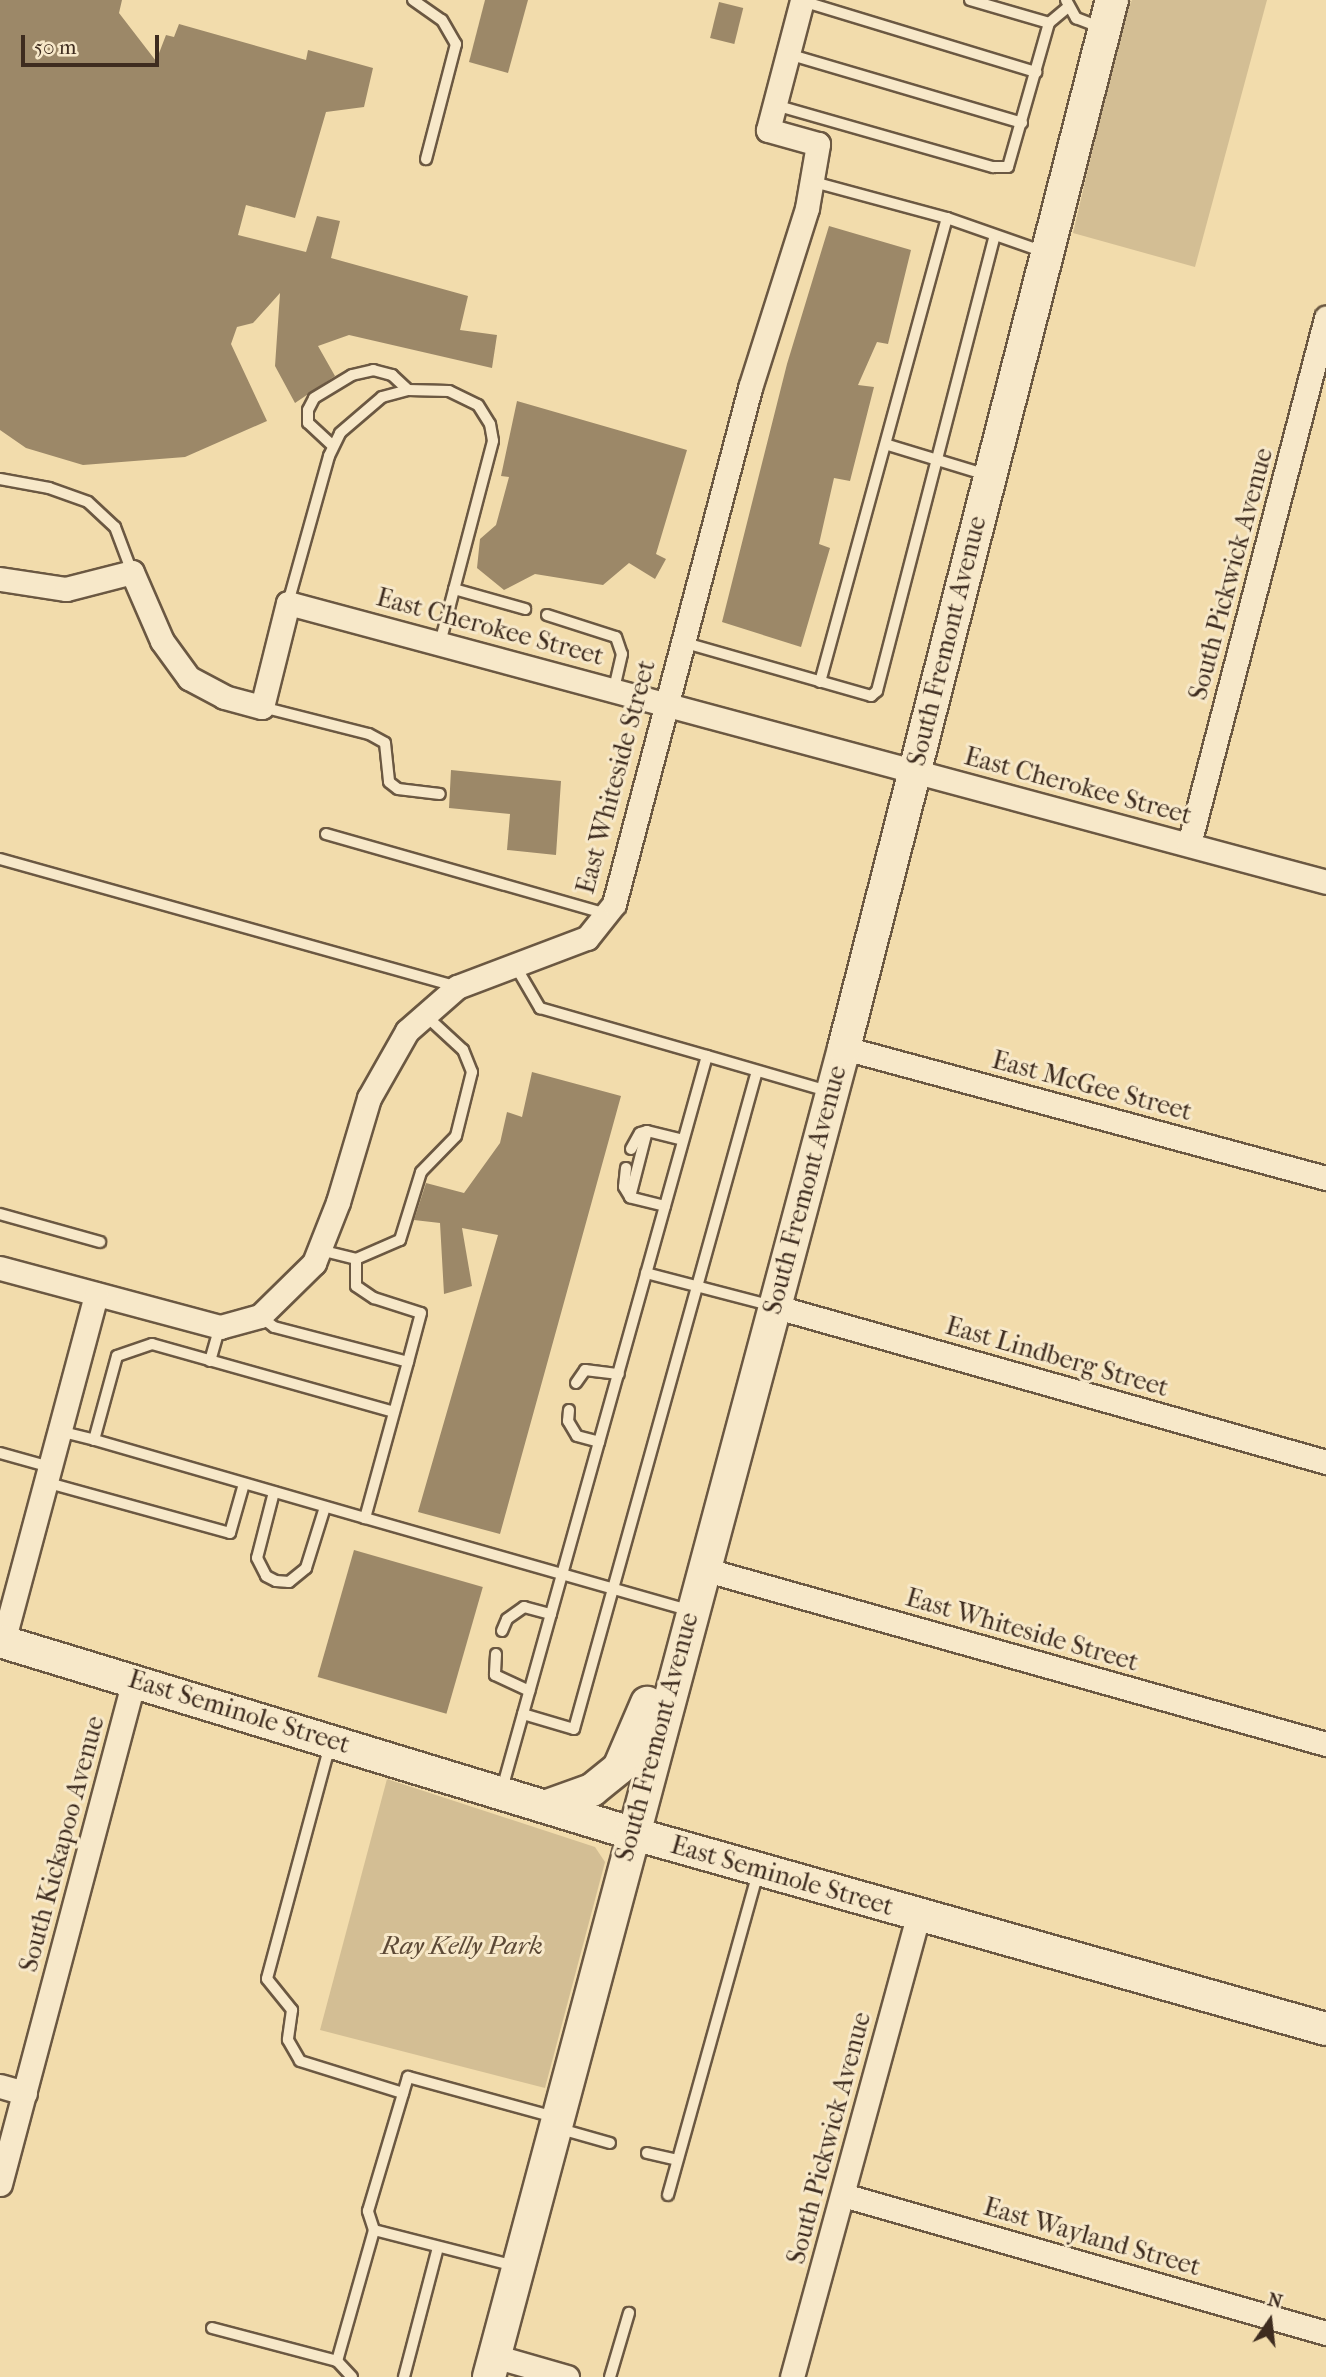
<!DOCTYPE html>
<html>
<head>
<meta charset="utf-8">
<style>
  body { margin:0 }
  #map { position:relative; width:1326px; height:2377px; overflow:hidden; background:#f2dcac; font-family:"IM FELL French Canon",serif }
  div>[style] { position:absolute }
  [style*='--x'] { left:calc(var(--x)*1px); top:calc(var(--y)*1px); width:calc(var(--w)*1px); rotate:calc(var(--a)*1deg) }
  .green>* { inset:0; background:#d3be94 }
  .building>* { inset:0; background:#9c8868; transform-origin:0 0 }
  .roads { filter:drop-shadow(2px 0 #6b5842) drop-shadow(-2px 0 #6b5842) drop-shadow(0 2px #6b5842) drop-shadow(0 -2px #6b5842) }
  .lane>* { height:10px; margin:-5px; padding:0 5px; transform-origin:5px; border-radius:5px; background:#f7e8c9 }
  .street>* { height:23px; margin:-11.5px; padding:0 11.5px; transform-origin:11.5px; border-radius:11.5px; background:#f7e8c9 }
  .secondary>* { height:32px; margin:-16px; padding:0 16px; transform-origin:16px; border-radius:16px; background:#f7e8c9 }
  span { translate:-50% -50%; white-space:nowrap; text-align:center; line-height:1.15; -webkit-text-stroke:6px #f7e8c9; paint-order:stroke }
  .street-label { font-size:26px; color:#3e2c1f }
  .park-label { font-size:26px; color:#5c4936; font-style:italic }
  .north { position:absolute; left:1235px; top:2286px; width:70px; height:70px; -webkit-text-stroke:5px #f7e8c9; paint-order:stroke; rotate:14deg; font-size:19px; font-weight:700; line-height:28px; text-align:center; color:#3e2c1f }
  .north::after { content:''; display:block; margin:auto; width:24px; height:32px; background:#3e2c1f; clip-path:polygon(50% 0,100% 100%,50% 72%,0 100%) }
  .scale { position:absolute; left:21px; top:35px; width:138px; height:32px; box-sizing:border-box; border:4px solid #3e2c1f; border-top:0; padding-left:9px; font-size:21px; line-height:24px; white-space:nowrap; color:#3e2c1f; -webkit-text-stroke:5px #f7e8c9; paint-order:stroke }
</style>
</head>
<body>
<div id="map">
  <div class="green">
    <i style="clip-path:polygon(1132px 0,1267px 0,1195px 267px,1073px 233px,1123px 19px)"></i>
    <i style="clip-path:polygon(387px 1779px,595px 1847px,605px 1862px,545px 2088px,320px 2030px)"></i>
  </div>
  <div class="building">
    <i style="clip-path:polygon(0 0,122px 0,119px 13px,156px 61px,166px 35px,174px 37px,179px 24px,306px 60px,308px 50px,373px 68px,364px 107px,326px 112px,295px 218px,246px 205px,238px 235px,306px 252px,317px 216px,340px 221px,331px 258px,468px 296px,460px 330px,497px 335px,492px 368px,349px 335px,318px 346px,335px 376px,295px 403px,275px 366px,280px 293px,253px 323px,237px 327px,231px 344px,267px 421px,185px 457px,83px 465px,26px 448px,0 430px)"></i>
    <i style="clip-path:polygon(485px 0,528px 0,508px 73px,469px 62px)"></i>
    <i style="left:719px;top:2px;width:25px;height:37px;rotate:14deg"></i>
    <i style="clip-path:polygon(829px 226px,911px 250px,888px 344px,877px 342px,858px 385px,874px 387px,850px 481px,834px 478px,819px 544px,830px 548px,801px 647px,722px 622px,787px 364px)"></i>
    <i style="clip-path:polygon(517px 401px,687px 450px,656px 554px,666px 559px,655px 579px,629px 563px,603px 585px,535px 574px,504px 590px,477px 568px,480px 539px,496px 525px,509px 477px,501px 476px)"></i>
    <i style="clip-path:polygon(451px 770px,561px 781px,556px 855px,507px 850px,510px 814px,449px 808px)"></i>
    <i style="clip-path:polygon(532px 1072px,621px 1096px,500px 1534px,418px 1512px,498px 1235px,462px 1228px,472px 1286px,444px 1294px,440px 1223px,414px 1220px,426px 1183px,464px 1193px,500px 1143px,507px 1112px,522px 1117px)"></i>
    <i style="left:354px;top:1550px;width:134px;height:132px;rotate:16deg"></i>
  </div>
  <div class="roads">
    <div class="lane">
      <i style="--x:413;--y:0;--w:35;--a:35"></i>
      <i style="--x:442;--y:20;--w:28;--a:60"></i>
      <i style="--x:456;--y:44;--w:119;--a:104.6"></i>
      <i style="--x:970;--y:0;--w:82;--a:16.2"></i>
      <i style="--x:1066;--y:0;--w:21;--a:61"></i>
      <i style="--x:1076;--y:18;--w:28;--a:21"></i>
      <i style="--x:802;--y:1;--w:245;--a:16.9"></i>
      <i style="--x:788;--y:54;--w:244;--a:16.4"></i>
      <i style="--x:775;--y:105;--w:227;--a:15.9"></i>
      <i style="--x:993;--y:167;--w:15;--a:0"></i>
      <i style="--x:1008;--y:167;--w:150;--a:-74.1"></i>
      <i style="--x:1049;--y:23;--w:23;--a:-40"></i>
      <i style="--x:810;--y:181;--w:142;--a:15.1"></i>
      <i style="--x:947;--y:218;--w:103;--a:19.3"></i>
      <i style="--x:888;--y:445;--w:103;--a:16.9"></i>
      <i style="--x:333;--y:446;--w:34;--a:-137"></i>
      <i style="--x:308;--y:423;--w:13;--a:-90"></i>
      <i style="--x:308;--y:410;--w:13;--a:-63"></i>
      <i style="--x:314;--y:398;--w:44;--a:-31.2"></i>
      <i style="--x:352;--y:375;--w:22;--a:-13"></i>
      <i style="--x:373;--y:370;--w:20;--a:15"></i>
      <i style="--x:392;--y:375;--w:22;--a:43"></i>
      <i style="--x:0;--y:479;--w:50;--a:10.4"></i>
      <i style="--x:49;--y:488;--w:41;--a:19.7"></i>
      <i style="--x:88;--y:502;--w:37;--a:43"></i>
      <i style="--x:115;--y:527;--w:48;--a:69.3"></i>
      <i style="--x:454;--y:589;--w:74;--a:15.7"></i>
      <i style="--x:288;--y:603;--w:153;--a:-74.4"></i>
      <i style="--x:329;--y:456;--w:25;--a:-64"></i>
      <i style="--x:340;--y:433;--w:55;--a:-40.6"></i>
      <i style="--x:382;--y:397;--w:27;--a:-15"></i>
      <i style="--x:408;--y:390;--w:41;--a:1.4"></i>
      <i style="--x:449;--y:391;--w:32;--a:26"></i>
      <i style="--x:478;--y:405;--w:22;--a:58"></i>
      <i style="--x:490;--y:424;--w:17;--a:80"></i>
      <i style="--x:493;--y:441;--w:209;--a:104.7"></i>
      <i style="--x:547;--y:615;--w:72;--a:17.7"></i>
      <i style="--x:616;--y:637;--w:18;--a:71"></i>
      <i style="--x:622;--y:654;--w:36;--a:103"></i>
      <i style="--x:682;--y:642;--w:197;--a:15.9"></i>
      <i style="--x:871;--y:696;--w:8;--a:-40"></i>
      <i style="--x:877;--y:691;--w:470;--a:-75.5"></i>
      <i style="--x:820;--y:682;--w:481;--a:-74.7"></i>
      <i style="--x:262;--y:707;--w:110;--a:14.2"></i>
      <i style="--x:369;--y:734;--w:18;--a:29"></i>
      <i style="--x:385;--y:743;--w:39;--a:84"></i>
      <i style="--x:389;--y:782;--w:11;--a:38"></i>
      <i style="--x:398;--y:789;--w:42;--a:6.8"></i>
      <i style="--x:326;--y:834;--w:291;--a:15.9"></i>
      <i style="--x:0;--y:859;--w:473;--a:15.6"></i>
      <i style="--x:516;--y:967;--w:48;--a:59.7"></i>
      <i style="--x:540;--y:1008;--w:174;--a:16"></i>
      <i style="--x:631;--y:1149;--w:18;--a:-61"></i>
      <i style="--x:640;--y:1133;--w:7;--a:-16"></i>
      <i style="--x:626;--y:1168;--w:19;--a:96"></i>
      <i style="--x:624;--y:1187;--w:12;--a:59"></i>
      <i style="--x:665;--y:1206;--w:36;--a:-166"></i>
      <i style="--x:630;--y:1197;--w:68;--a:-75.6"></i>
      <i style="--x:647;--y:1131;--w:37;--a:14"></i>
      <i style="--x:0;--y:1214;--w:104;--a:15.6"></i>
      <i style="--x:320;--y:1250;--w:37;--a:14"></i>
      <i style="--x:356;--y:1259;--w:48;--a:-23.4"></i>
      <i style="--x:400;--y:1240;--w:71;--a:-72.8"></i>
      <i style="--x:421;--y:1172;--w:50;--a:-45.8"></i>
      <i style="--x:456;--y:1136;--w:66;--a:-76"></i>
      <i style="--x:472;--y:1072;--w:24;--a:-112"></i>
      <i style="--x:463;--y:1050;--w:52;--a:-137.4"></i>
      <i style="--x:356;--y:1259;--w:27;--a:90"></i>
      <i style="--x:356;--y:1286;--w:22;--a:34"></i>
      <i style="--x:374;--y:1298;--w:49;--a:17.7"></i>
      <i style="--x:421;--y:1313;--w:51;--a:104.9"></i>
      <i style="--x:646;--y:1273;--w:131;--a:14.6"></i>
      <i style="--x:260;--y:1316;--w:18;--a:38"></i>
      <i style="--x:274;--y:1327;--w:138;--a:14.6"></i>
      <i style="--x:408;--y:1362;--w:162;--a:105.4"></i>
      <i style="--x:365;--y:1518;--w:282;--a:-163.9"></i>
      <i style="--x:94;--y:1440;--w:87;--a:-74.7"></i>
      <i style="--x:117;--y:1356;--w:37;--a:-19"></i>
      <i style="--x:152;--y:1344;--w:251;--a:15.7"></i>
      <i style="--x:210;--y:1361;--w:35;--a:-74"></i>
      <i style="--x:576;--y:1383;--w:16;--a:-55"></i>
      <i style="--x:585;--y:1370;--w:34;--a:7"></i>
      <i style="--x:569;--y:1410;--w:11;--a:95"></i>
      <i style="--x:568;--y:1421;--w:17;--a:59"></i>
      <i style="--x:577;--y:1436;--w:23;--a:15"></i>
      <i style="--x:59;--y:1431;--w:36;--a:14"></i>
      <i style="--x:0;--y:1453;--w:52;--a:15.6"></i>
      <i style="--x:45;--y:1482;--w:192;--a:15.4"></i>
      <i style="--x:230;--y:1533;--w:51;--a:-74.1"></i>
      <i style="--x:274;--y:1492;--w:68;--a:104.4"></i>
      <i style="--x:257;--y:1558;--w:20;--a:63"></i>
      <i style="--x:266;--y:1576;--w:11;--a:27"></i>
      <i style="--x:276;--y:1581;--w:13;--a:4"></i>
      <i style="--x:289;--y:1582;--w:22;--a:-39"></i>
      <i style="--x:306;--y:1568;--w:64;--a:-72.7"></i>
      <i style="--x:365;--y:1518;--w:339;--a:15.9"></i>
      <i style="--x:502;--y:1631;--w:13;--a:-67"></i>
      <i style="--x:507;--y:1619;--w:21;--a:-35"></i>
      <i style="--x:524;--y:1607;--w:28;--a:15"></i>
      <i style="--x:496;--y:1654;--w:21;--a:93"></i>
      <i style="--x:495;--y:1675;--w:38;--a:25"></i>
      <i style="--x:523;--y:1714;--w:53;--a:16.4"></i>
      <i style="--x:574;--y:1729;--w:683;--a:-74.46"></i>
      <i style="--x:330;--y:1745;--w:242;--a:105.1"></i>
      <i style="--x:267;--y:1979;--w:40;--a:51"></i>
      <i style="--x:292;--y:2010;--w:30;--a:98"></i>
      <i style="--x:288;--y:2040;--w:24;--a:60"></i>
      <i style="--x:300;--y:2061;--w:108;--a:17.3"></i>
      <i style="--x:502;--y:1789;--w:761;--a:-74.38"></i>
      <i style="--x:707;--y:1056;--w:129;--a:16.2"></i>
      <i style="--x:557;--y:2128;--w:55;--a:15.8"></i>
      <i style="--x:647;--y:2153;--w:31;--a:13"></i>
      <i style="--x:668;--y:2195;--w:335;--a:-74.4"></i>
      <i style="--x:374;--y:2230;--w:20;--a:-108"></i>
      <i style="--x:368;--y:2211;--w:140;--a:-73.4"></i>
      <i style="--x:408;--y:2077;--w:151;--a:15.3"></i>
      <i style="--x:212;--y:2328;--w:129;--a:14.8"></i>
      <i style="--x:352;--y:2377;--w:22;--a:-133"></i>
      <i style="--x:337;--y:2361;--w:136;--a:-74.2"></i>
      <i style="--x:374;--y:2230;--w:146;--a:14.3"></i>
      <i style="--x:404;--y:2377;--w:134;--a:-75.3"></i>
      <i style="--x:610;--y:2377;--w:67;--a:-73.5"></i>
    </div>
    <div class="street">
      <i style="--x:0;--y:579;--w:67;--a:8.6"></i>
      <i style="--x:66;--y:589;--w:68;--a:-14.4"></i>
      <i style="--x:132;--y:572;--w:75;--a:66.5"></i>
      <i style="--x:162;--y:641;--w:46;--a:53.9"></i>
      <i style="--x:189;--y:678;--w:40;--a:28"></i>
      <i style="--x:224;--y:697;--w:39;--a:15"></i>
      <i style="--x:262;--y:707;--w:107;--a:-76"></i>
      <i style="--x:288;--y:603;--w:1075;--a:15.04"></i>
      <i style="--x:1189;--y:844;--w:544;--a:-75.4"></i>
      <i style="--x:844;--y:1048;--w:499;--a:15.1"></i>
      <i style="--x:0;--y:1268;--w:228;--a:15"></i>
      <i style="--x:220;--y:1327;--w:41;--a:-15.4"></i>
      <i style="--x:260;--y:1316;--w:76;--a:-44.5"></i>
      <i style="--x:314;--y:1263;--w:66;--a:-68.5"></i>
      <i style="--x:338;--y:1202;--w:109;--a:-73.4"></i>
      <i style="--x:369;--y:1098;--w:77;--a:-60.4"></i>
      <i style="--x:407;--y:1031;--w:67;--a:-41.3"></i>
      <i style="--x:457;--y:987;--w:139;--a:-20.7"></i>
      <i style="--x:587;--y:938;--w:43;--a:-51.5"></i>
      <i style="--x:614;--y:904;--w:534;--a:-75.23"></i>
      <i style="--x:750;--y:388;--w:189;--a:-72.4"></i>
      <i style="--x:807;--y:208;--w:65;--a:-80.2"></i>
      <i style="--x:818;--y:144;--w:52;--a:-164.4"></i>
      <i style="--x:768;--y:130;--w:134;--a:-75.3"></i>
      <i style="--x:773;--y:1306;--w:575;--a:15.75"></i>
      <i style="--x:703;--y:1569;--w:647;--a:15.69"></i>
      <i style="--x:3;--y:1642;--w:360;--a:-75"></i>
      <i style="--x:0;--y:2086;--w:26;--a:16"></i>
      <i style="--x:0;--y:2184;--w:522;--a:-75.11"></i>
      <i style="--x:843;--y:2195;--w:502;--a:15.95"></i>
      <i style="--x:494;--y:2356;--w:76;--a:16"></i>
      <i style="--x:792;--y:2377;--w:480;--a:-74.7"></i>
    </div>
    <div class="secondary">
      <i style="--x:0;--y:1641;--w:660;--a:16.92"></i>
      <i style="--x:631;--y:1833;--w:722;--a:15.75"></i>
      <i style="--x:547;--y:1806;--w:48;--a:-19.6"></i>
      <i style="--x:592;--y:1790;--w:35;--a:-39"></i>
      <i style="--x:619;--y:1768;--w:71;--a:-66.7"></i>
      <i style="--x:489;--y:2377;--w:1376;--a:-75.04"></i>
      <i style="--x:844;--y:1048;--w:1082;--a:-75.66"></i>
    </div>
  </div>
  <div class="street-label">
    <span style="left:1231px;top:574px;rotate:-75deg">South Pickwick Avenue</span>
    <span style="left:490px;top:627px;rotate:15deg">East Cherokee Street</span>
    <span style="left:947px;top:641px;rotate:-76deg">South Fremont Avenue</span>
    <span style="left:616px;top:777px;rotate:-75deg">East Whiteside Street</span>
    <span style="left:1078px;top:786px;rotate:15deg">East Cherokee Street</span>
    <span style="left:1092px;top:1086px;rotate:15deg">East McGee Street</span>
    <span style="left:805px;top:1190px;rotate:-75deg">South Fremont Avenue</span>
    <span style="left:1057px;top:1357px;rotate:16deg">East Lindberg Street</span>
    <span style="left:1022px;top:1630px;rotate:16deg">East Whiteside Street</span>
    <span style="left:239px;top:1712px;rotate:17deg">East Seminole Street</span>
    <span style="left:657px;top:1737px;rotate:-75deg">South Fremont Avenue</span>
    <span style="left:62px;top:1844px;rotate:-75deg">South Kickapoo Avenue</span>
    <span style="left:782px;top:1876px;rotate:16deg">East Seminole Street</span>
    <span style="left:829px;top:2138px;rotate:-75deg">South Pickwick Avenue</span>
    <span style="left:1092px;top:2237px;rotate:16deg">East Wayland Street</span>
  </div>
  <div class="park-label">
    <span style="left:462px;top:1946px">Ray Kelly Park</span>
  </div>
  <div class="north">N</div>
  <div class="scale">50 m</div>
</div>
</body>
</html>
